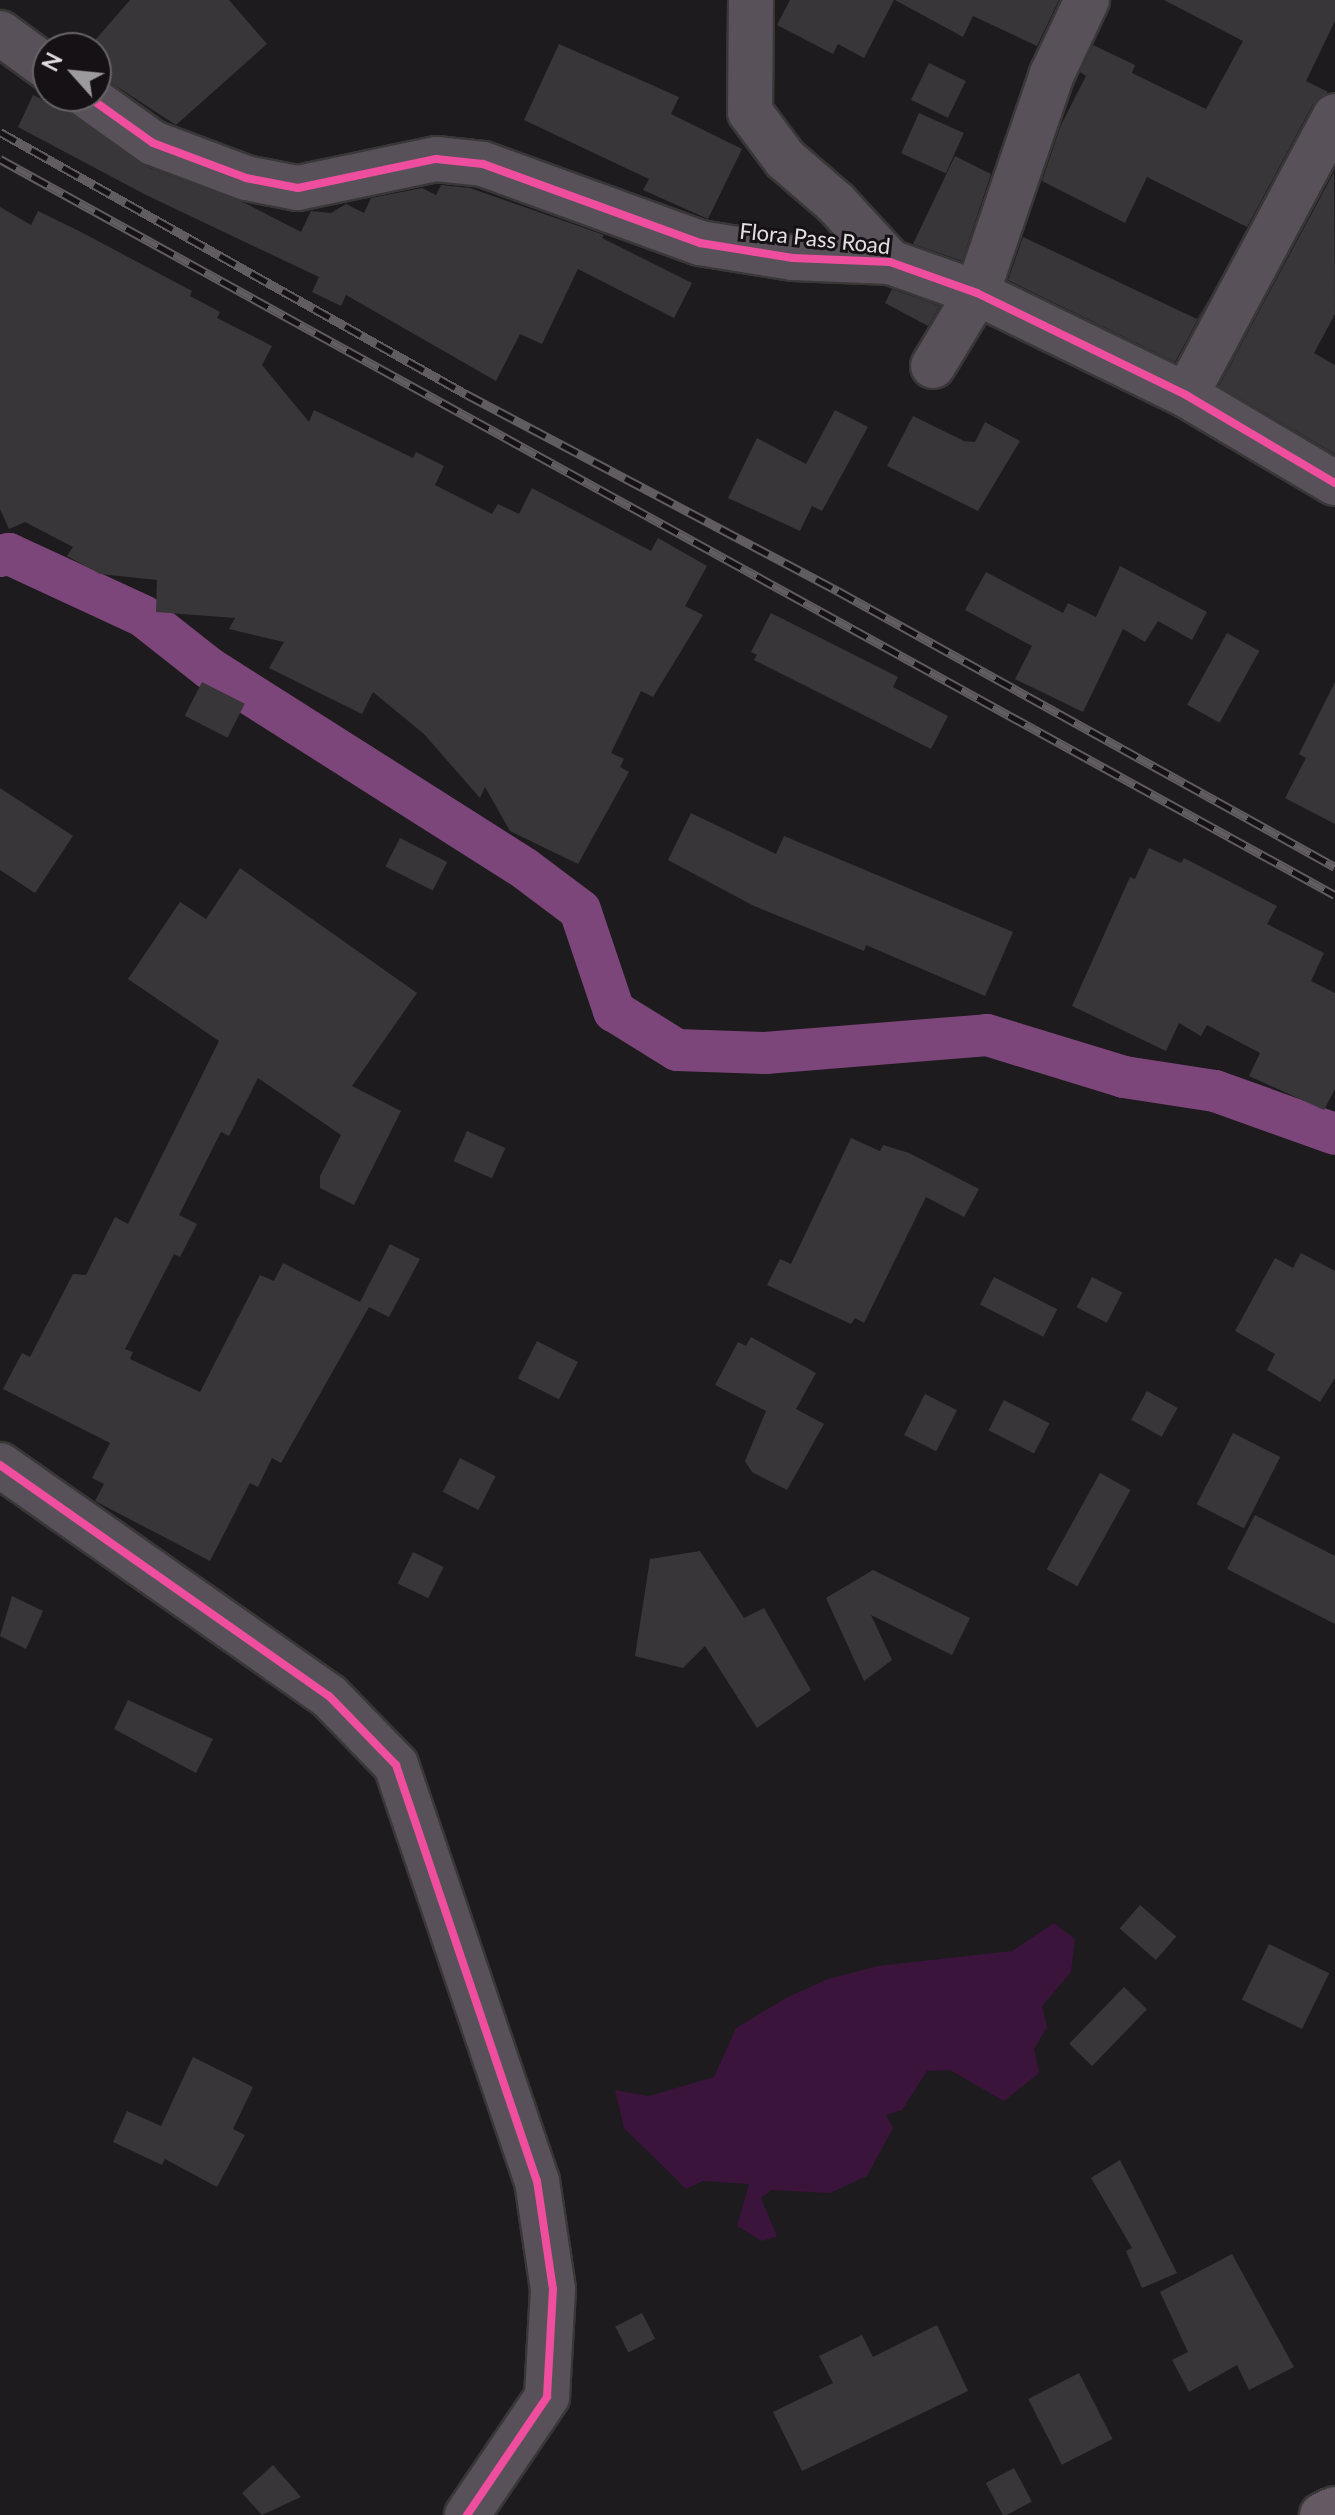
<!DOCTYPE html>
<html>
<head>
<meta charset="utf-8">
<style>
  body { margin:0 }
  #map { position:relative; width:1335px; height:2515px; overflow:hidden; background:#1e1b1e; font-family:Lato,sans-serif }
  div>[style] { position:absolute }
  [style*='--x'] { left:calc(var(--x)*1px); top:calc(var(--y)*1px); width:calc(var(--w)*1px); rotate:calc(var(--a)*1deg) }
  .green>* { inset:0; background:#3b143b }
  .canal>* { height:42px; margin:-21px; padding:0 21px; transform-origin:21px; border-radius:21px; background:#7d467b }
  .building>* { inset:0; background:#393639; transform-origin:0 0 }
  .roads { filter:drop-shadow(2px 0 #393738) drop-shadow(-2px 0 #393738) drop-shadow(0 2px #393738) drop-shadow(0 -2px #393738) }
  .minor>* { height:44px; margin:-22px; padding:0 22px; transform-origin:22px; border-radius:22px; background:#595159 }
  .major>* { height:44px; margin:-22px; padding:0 22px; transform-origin:22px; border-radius:22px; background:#655a64 }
  .rail>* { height:9px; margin-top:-4.5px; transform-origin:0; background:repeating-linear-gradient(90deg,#161115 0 18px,#605c5f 0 36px); box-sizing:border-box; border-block:2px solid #605c5f }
  .cycleway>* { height:8px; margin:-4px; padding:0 4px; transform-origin:4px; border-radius:4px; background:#ef4d9e }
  span { translate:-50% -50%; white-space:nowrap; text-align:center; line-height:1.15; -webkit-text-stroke:6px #161115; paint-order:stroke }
  .street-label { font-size:22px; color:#e2dee1 }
  .north { position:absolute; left:32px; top:32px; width:80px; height:80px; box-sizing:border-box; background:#161115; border:2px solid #686367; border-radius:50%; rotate:297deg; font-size:22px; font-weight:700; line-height:32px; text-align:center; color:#e2dee1 }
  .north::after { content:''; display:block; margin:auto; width:28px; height:36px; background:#9d9a9d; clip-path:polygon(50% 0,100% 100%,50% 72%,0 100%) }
</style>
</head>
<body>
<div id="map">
  <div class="green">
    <i style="clip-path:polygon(1054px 1923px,1075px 1939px,1071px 1972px,1042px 2006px,1047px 2027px,1034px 2049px,1039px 2073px,1004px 2101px,950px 2070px,927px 2071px,902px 2110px,886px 2115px,893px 2128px,867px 2176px,830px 2193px,771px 2190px,761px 2198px,777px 2236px,762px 2241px,737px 2226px,749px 2184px,703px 2181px,686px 2189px,624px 2128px,615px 2090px,649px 2096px,714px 2077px,736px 2028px,786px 1998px,828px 1979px,878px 1966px,1012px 1951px)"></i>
  </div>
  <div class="canal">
    <i style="--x:0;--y:556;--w:9;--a:-13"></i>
    <i style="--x:9;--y:554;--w:148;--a:24.8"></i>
    <i style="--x:143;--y:616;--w:84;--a:38.2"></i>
    <i style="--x:209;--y:668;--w:373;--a:32.4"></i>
    <i style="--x:524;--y:868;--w:70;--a:36.9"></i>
    <i style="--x:580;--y:910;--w:107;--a:71.4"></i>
    <i style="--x:614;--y:1011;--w:74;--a:31.8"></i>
    <i style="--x:677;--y:1050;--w:88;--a:2"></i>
    <i style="--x:765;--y:1053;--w:223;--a:-4.6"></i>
    <i style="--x:987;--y:1035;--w:143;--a:17"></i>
    <i style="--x:1124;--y:1077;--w:92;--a:8.7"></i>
    <i style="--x:1215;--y:1091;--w:127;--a:19.7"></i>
  </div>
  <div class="building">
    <i style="clip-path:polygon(130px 0,229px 0,267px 44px,176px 125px,96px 73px,96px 39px)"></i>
    <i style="clip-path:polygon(790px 0,894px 0,864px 58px,838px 44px,833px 54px,777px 25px)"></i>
    <i style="clip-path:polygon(895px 0,1059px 0,1037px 46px,973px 16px,963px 37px)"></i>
    <i style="clip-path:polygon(1164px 0,1335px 0,1335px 21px,1306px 81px,1328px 92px,1313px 104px,1247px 227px,1147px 177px,1125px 223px,1042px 181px,1061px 125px,1086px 76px,1080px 72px,1093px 45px,1135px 65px,1132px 73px,1206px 109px,1243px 41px)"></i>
    <i style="clip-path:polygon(559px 44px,679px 97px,671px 114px,742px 149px,708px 219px,643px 190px,649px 179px,524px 120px)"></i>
    <i style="left:929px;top:63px;width:41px;height:41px;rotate:26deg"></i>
    <i style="clip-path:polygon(33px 95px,69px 113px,144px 166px,247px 204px,301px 232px,311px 211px,331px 213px,346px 204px,364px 213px,371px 198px,422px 188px,436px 195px,441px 185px,470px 188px,604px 235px,602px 238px,692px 283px,674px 318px,578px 269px,542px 344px,520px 334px,496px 381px,346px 295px,341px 306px,312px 292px,319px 277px,146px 195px,18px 127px)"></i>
    <i style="left:919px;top:113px;width:49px;height:44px;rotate:24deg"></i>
    <i style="clip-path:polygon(955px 156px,991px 174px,962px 261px,913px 244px)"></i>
    <i style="clip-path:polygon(1334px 172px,1335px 314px,1314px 353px,1335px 365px,1335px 454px,1219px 386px)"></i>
    <i style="clip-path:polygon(0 207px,31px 225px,38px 211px,81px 232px,192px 291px,190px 296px,220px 312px,217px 318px,272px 346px,262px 365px,309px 422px,314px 410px,413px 458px,416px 452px,444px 466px,435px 485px,492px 514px,498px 504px,519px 514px,532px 488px,651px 551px,658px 538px,707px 566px,685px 606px,703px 615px,653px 697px,641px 691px,611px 753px,624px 759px,620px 767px,629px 772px,578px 864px,510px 831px,485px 787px,480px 798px,424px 734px,373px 692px,362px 714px,269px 668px,284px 642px,229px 629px,235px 618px,156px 612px,157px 580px,100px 574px,67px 556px,73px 547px,25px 522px,9px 529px,0 509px)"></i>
    <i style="clip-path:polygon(1023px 237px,1197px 319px,1211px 295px,1175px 362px,1008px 280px)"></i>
    <i style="clip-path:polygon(892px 289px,940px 306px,928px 326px,885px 303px)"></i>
    <i style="clip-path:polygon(835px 410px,868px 427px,822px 511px,812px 506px,800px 531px,728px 498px,757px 438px,806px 464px)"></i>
    <i style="clip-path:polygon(913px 416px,964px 441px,975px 442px,985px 422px,1020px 441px,978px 511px,887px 466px)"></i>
    <i style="clip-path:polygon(1120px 566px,1207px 612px,1192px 640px,1158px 621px,1145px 642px,1123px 629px,1083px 712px,1015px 679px,1032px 646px,965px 610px,986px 572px,1063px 613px,1068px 603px,1096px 617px)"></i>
    <i style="clip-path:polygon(771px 613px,898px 677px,893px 687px,948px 716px,931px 749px,754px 660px,757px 655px,751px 652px)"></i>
    <i style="left:1227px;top:633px;width:37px;height:82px;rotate:29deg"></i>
    <i style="left:202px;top:682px;width:48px;height:38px;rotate:27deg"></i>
    <i style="clip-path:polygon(1335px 682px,1335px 824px,1285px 798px,1306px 758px,1299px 754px)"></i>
    <i style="clip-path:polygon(0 788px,73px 836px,35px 893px,0 870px)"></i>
    <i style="clip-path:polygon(691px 813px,776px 854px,784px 836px,1013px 932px,985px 996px,866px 945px,864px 951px,754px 906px,668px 860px)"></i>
    <i style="left:400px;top:838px;width:53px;height:32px;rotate:27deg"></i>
    <i style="clip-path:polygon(1149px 848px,1181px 863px,1184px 858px,1277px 906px,1267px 924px,1324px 953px,1311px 981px,1335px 993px,1335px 1089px,1324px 1110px,1249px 1076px,1260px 1053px,1207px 1025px,1201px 1036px,1179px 1023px,1166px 1051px,1072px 1006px,1130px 877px,1135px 879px)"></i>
    <i style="clip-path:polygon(240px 868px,417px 993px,352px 1086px,401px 1111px,354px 1205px,320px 1188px,320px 1176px,341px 1135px,258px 1078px,229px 1136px,221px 1132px,179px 1215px,197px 1224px,180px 1257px,174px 1254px,125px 1349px,133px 1352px,130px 1359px,200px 1392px,260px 1275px,274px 1281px,283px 1263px,360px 1302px,390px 1244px,420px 1259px,389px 1317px,369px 1307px,281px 1463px,272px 1458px,258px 1487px,250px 1483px,210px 1561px,95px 1501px,104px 1484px,92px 1478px,110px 1443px,3px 1389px,22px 1353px,30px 1357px,73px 1274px,86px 1275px,115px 1217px,128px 1224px,219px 1041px,128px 979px,180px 902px,206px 919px)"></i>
    <i style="left:467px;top:1131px;width:42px;height:33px;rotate:24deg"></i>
    <i style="clip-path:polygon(851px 1138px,880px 1151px,883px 1145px,909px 1153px,979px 1189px,964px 1217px,926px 1197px,864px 1323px,855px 1318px,851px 1324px,767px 1285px,780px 1259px,791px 1264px)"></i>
    <i style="clip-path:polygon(1301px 1253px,1335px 1271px,1335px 1378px,1320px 1402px,1267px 1370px,1275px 1354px,1235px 1331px,1275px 1258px,1293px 1268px)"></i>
    <i style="left:994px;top:1277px;width:71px;height:31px;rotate:27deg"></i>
    <i style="left:1092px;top:1277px;width:34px;height:34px;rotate:27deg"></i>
    <i style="clip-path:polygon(751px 1337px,816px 1373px,796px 1409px,824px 1424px,787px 1490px,752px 1472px,745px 1461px,766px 1411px,715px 1385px,738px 1342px,746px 1346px)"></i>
    <i style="left:537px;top:1341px;width:46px;height:42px;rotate:27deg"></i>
    <i style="left:1147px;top:1391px;width:35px;height:33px;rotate:29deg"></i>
    <i style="left:925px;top:1394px;width:36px;height:46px;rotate:27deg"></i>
    <i style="left:1004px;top:1400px;width:51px;height:34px;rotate:27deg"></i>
    <i style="left:1233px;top:1433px;width:53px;height:80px;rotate:27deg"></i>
    <i style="left:460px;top:1458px;width:40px;height:38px;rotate:27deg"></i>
    <i style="left:1100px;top:1473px;width:35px;height:110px;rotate:29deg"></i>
    <i style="clip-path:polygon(1255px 1515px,1335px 1556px,1335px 1624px,1227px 1569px)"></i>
    <i style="clip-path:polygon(700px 1551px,744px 1618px,764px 1608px,811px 1690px,757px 1728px,705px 1646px,683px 1668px,635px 1656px,650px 1559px)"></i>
    <i style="left:413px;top:1552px;width:34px;height:35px;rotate:26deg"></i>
    <i style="clip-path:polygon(873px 1570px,970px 1618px,952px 1655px,871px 1615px,892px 1660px,864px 1681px,826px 1598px)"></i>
    <i style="clip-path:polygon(12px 1596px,43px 1611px,26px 1649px,0 1636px)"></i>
    <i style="clip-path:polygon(128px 1700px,213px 1739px,196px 1773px,114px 1729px)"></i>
    <i style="left:1140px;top:1905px;width:48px;height:31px;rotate:41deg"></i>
    <i style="left:1269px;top:1944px;width:67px;height:62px;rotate:26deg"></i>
    <i style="left:1124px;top:1987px;width:32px;height:79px;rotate:44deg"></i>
    <i style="clip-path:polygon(193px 2057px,253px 2087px,233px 2129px,245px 2135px,217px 2187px,165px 2159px,162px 2165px,113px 2142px,127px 2111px,161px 2126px)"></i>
    <i style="clip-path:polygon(1120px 2160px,1177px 2273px,1142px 2288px,1126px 2251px,1132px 2248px,1091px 2178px)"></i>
    <i style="clip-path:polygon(1232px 2254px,1294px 2367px,1249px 2390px,1237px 2365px,1189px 2392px,1172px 2360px,1188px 2352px,1160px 2292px)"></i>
    <i style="left:642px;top:2313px;width:29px;height:30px;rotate:63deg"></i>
    <i style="clip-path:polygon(937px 2325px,968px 2391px,802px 2471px,773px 2412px,833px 2383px,819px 2356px,862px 2335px,873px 2357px)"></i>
    <i style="left:1079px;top:2373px;width:74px;height:57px;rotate:63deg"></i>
    <i style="clip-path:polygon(273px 2465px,301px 2497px,262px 2515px,242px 2493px)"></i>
    <i style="left:1014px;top:2468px;width:38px;height:32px;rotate:62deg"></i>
  </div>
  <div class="roads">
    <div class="minor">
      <i style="--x:751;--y:0;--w:112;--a:90.5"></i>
      <i style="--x:750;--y:112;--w:59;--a:53.3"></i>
      <i style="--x:785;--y:159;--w:67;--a:40.8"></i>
      <i style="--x:836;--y:203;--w:80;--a:47.5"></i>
      <i style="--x:0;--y:33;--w:59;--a:36.1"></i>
      <i style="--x:87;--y:96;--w:81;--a:35.5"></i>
      <i style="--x:153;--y:143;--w:99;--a:20.6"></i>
      <i style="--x:246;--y:178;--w:53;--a:10.9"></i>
      <i style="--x:298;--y:188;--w:141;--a:-11.9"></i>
      <i style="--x:436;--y:159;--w:47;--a:6.1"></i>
      <i style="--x:483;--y:164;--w:231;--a:20"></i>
      <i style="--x:700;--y:243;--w:94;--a:9.2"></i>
      <i style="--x:793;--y:258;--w:97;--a:2.4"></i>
      <i style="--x:890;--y:262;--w:92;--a:19.6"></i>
      <i style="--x:977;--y:293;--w:233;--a:26"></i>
      <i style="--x:1186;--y:395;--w:173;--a:30.6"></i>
      <i style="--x:933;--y:366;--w:85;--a:-58.9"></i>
      <i style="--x:977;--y:293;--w:231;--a:-71.1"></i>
      <i style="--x:1052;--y:74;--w:82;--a:-64.7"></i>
      <i style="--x:1186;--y:395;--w:316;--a:-61.9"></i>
      <i style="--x:0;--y:1465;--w:402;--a:35.1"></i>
      <i style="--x:329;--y:1696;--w:96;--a:45.8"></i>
      <i style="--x:396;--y:1765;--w:439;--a:71.3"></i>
      <i style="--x:537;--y:2181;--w:109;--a:81.6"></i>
      <i style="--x:553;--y:2289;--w:108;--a:93.2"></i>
      <i style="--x:547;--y:2397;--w:143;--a:124.1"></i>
    </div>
    <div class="major">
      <i style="--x:1322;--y:2515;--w:14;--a:-25"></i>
    </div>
  </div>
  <div class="rail">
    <i style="--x:0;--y:132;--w:535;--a:29.35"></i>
    <i style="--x:466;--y:394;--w:421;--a:27.9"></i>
    <i style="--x:838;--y:591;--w:568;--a:29.04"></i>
    <i style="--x:0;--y:159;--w:1524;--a:28.87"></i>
  </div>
  <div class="cycleway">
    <i style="--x:87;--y:96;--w:81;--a:35.5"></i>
    <i style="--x:153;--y:143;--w:99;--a:20.6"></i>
    <i style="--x:246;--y:178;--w:53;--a:10.9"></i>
    <i style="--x:298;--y:188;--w:141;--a:-11.9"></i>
    <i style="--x:436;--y:159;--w:47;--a:6.1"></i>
    <i style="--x:483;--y:164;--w:231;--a:20"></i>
    <i style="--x:700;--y:243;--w:94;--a:9.2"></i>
    <i style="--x:793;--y:258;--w:97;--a:2.4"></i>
    <i style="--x:890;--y:262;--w:92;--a:19.6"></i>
    <i style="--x:977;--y:293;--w:233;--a:26"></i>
    <i style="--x:1186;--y:395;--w:173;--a:30.6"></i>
    <i style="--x:0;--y:1465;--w:402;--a:35.1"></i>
    <i style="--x:329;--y:1696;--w:96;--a:45.8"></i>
    <i style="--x:396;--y:1765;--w:439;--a:71.3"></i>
    <i style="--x:537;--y:2181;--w:109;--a:81.6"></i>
    <i style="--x:553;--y:2289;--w:108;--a:93.2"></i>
    <i style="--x:547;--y:2397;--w:143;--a:124.1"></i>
  </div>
  <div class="street-label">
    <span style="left:815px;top:238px;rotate:6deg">Flora Pass Road</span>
  </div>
  <div class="north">N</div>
</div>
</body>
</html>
